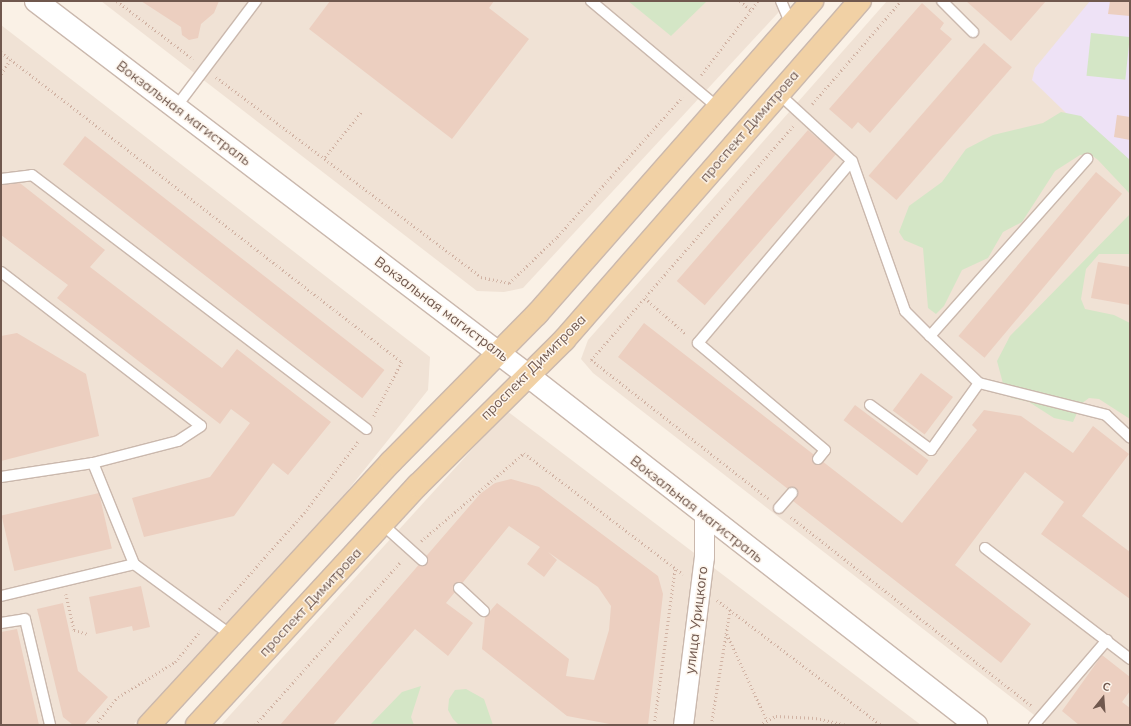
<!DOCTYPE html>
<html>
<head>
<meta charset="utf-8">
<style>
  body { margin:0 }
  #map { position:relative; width:1131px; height:726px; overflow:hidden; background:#faf1e6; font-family:Mulish,sans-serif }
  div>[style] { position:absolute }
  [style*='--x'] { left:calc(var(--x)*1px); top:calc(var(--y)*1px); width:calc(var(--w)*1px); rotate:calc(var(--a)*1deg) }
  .residential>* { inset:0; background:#f0e2d5 }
  .education>* { inset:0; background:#eee2f6 }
  .green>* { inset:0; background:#d4e6c6; transform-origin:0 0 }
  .building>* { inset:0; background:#eccfc0; transform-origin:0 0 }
  .path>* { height:2.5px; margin-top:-1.25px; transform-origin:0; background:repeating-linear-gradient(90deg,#d1b3a4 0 1px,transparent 0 4px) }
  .roads { filter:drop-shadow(1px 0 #cab8ad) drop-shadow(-1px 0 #cab8ad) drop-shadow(0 1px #cab8ad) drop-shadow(0 -1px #cab8ad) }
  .lane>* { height:10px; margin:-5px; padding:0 5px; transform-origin:5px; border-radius:5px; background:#fff }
  .street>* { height:19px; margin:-9.5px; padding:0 9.5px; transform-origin:9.5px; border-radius:9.5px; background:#fff }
  .secondary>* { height:22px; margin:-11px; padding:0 11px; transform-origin:11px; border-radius:11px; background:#fff }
  .primary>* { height:22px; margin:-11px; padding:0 11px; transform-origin:11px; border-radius:11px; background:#f1d1a5 }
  span { translate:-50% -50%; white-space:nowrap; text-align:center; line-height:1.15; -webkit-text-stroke:3px #fdf5ec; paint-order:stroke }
  .street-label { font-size:14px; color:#70584e }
  .frame { position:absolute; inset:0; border:2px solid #70584e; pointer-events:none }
  .north { position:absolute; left:1083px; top:678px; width:40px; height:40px; -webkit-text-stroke:3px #fdf5ec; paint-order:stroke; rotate:17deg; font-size:11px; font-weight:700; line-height:16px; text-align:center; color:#70584e }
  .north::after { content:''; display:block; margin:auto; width:14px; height:18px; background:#70584e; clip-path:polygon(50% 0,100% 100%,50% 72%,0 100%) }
</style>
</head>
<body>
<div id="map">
  <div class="residential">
    <i style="clip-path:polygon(101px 1px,789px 1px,523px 288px,504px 292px,477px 291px)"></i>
    <i style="clip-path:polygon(887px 1px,1130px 1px,1130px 725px,1047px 725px,593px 373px,581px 359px,588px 340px)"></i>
    <i style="clip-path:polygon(1px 25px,430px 357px,428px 390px,297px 554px,133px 725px,1px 725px)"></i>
    <i style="clip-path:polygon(507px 411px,921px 725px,221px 725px)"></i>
  </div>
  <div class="education">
    <i style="clip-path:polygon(1090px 1px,1130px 1px,1130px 175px,1032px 80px,1035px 68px)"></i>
  </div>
  <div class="green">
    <i style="clip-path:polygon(628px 1px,707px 1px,671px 36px)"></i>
    <i style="left:1091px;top:33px;width:39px;height:43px;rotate:6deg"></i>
    <i style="clip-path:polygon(1061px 112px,1081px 116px,1130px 160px,1130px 194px,1098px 160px,1090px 154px,1080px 155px,1055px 171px,1022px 222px,1003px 232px,988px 258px,962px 270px,944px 306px,936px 314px,928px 308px,923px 248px,904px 240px,899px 232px,909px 206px,942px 182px,966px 149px,993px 135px,1043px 123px)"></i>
    <i style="clip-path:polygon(1130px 214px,1130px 254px,1099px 254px,1086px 269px,1081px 299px,1085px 309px,1114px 315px,1130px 323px,1130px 419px,1099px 399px,1089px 398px,1081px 404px,1073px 422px,1054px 418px,1029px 402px,1011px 398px,1005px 391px,997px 361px,1010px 336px)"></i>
    <i style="clip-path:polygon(421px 686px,411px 717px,414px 725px,370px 725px,402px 692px)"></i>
    <i style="clip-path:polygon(466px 689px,484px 699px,493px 725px,459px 725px,453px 719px,448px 710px,449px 699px,455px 690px)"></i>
  </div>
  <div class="building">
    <i style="clip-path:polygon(141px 1px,219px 1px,214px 13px,201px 24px,198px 38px,189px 40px,182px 35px,181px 27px)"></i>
    <i style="clip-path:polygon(330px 1px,494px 1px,489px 8px,529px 39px,452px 139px,309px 29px)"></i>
    <i style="clip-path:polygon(966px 1px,1046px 1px,1011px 41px)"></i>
    <i style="clip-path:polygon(1110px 1px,1130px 1px,1130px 16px,1108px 14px)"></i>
    <i style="clip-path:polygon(922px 3px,944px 23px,940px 29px,952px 39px,870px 133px,858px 122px,852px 129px,829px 109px)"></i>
    <i style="left:984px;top:43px;width:37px;height:176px;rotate:41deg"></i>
    <i style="clip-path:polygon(1117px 115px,1130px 117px,1130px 140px,1114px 137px)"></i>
    <i style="left:808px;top:130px;width:37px;height:200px;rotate:41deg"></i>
    <i style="left:85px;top:136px;width:380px;height:36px;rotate:38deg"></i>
    <i style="left:1096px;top:172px;width:34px;height:214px;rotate:40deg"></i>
    <i style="clip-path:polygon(16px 180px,105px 250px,90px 267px,222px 368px,237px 349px,331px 422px,288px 475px,273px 463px,234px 516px,144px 537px,132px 498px,210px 477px,250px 423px,231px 409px,220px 424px,57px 298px,68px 285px,1px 235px,1px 183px)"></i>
    <i style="clip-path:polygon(1098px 262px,1130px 267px,1130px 305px,1091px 298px)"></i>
    <i style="clip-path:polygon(644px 323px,902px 523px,977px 430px,972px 425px,984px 410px,1021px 416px,1073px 453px,1093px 426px,1129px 454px,1082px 516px,1130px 552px,1130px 599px,1041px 534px,1064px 502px,1025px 472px,955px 565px,1031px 624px,1001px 663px,793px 501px,797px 496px,618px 357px)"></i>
    <i style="clip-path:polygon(17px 333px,86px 374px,99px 436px,1px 461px,1px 336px)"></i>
    <i style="left:921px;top:373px;width:40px;height:47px;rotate:37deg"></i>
    <i style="left:855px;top:405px;width:92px;height:19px;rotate:37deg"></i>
    <i style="clip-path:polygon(511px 479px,539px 487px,658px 576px,663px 594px,648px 725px,615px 725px,567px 716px,482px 649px,485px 617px,497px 603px,569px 659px,566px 676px,594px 680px,609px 630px,611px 606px,598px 587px,548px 552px,557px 560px,544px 577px,527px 564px,540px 547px,509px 526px,446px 603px,473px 623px,448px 656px,415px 629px,333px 725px,280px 725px,480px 494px,495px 483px)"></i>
    <i style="left:99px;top:493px;width:57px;height:100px;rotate:77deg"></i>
    <i style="clip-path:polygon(141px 586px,150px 627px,133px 631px,132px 626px,96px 634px,89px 597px)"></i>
    <i style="clip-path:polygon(63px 603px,78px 671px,108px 697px,84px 725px,73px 725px,63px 717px,37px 609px)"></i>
    <i style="clip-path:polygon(17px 629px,39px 725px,1px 725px,1px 632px)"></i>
    <i style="clip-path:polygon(1102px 655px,1130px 677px,1130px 691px,1122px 702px,1130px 708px,1130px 725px,1079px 725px,1062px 711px)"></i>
  </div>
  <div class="path">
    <i style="--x:117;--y:1;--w:96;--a:37.3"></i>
    <i style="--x:740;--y:1;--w:14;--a:39"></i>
    <i style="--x:1;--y:52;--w:507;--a:37.71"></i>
    <i style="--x:402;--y:362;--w:61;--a:117.4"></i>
    <i style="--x:1;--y:74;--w:17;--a:-57"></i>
    <i style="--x:701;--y:75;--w:93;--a:-52.4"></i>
    <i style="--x:216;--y:77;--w:332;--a:37"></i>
    <i style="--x:481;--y:277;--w:29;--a:12"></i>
    <i style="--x:509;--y:283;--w:66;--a:-43.8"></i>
    <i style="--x:557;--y:237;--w:188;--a:-48.2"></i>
    <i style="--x:812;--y:104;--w:136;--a:-49.2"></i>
    <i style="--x:325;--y:157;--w:59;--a:-51.2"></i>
    <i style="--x:645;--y:298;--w:55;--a:41.3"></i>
    <i style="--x:768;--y:499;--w:225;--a:-141.9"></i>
    <i style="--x:591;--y:360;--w:309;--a:-49.2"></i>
    <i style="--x:791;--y:517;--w:306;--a:38.1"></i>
    <i style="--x:421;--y:541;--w:135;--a:-40.5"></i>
    <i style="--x:524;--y:453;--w:200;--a:37.3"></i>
    <i style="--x:66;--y:594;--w:37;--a:77"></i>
    <i style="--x:74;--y:630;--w:15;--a:16"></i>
    <i style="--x:717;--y:600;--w:206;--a:37.3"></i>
    <i style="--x:219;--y:609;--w:128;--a:-48.5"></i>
    <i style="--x:304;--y:513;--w:91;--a:-53"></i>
    <i style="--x:727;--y:634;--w:95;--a:65.1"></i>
    <i style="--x:95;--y:725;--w:36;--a:-51"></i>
    <i style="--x:118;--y:697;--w:67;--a:-31.6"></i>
    <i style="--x:175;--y:662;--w:40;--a:-51"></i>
    <i style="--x:255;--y:725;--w:220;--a:-48.3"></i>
    <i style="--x:654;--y:725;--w:159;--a:-82.4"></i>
    <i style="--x:711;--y:725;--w:118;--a:-80.7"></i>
    <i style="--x:759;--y:725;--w:19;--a:-28"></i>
    <i style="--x:776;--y:716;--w:40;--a:2.9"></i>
    <i style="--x:816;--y:718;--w:32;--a:13"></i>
  </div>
  <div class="roads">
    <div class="lane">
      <i style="--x:591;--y:1;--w:163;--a:40"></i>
      <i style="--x:781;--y:1;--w:25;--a:67"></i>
      <i style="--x:942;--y:1;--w:44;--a:45"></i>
      <i style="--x:778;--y:93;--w:100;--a:42.6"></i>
      <i style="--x:852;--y:161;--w:159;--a:70.5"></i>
      <i style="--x:905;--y:311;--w:35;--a:45"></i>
      <i style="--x:930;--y:336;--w:68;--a:43.8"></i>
      <i style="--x:979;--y:383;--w:131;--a:14.1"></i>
      <i style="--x:1106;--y:415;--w:33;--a:43"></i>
      <i style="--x:176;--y:107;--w:133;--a:-53"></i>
      <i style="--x:1;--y:179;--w:31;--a:-7"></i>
      <i style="--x:32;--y:175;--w:420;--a:37.2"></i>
      <i style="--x:1;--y:272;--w:252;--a:37.6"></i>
      <i style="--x:201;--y:426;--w:27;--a:147"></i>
      <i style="--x:178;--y:441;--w:88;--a:165.5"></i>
      <i style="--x:93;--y:463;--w:109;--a:67.9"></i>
      <i style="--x:134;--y:564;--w:120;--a:36.2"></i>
      <i style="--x:930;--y:336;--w:237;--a:-48.4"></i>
      <i style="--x:870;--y:405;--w:76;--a:36.4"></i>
      <i style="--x:931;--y:450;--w:82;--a:-54.4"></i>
      <i style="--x:818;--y:459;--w:11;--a:-52"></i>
      <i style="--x:825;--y:450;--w:166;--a:-139.9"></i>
      <i style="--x:698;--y:343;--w:238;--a:-49.8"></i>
      <i style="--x:1;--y:477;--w:93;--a:-8.7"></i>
      <i style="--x:779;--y:508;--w:20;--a:-49"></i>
      <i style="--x:382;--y:524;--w:54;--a:42"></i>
      <i style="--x:985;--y:548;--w:183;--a:37.4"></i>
      <i style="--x:459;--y:588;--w:34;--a:43"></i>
      <i style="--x:1;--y:596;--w:137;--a:-13.5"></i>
      <i style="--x:1;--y:623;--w:24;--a:-9"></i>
      <i style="--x:25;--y:619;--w:109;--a:76.7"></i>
      <i style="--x:1034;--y:725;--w:112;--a:-49.3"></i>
    </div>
    <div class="street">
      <i style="--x:683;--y:725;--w:169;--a:-82.9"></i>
      <i style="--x:704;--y:557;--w:42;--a:-90"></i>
    </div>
    <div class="secondary">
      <i style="--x:36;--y:1;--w:616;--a:37.28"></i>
      <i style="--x:526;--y:374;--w:571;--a:37.95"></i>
    </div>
    <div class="primary">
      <i style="--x:149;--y:725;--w:357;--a:-47.4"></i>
      <i style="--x:391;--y:462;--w:208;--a:-45.4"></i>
      <i style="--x:537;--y:314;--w:417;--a:-48.7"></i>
      <i style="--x:197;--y:725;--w:326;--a:-47.4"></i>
      <i style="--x:418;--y:485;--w:206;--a:-44.8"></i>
      <i style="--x:564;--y:340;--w:450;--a:-48.9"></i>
    </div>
  </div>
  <div class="street-label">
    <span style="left:184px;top:113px;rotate:37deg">Вокзальная магистраль</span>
    <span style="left:749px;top:126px;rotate:-49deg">проспект Димитрова</span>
    <span style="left:442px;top:309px;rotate:37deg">Вокзальная магистраль</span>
    <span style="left:533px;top:367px;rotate:-45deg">проспект Димитрова</span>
    <span style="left:697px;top:509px;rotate:38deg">Вокзальная магистраль</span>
    <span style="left:310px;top:602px;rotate:-47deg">проспект Димитрова</span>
    <span style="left:696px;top:620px;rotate:-83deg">улица Урицкого</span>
  </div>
  <div class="frame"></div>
  <div class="north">С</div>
</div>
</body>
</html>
